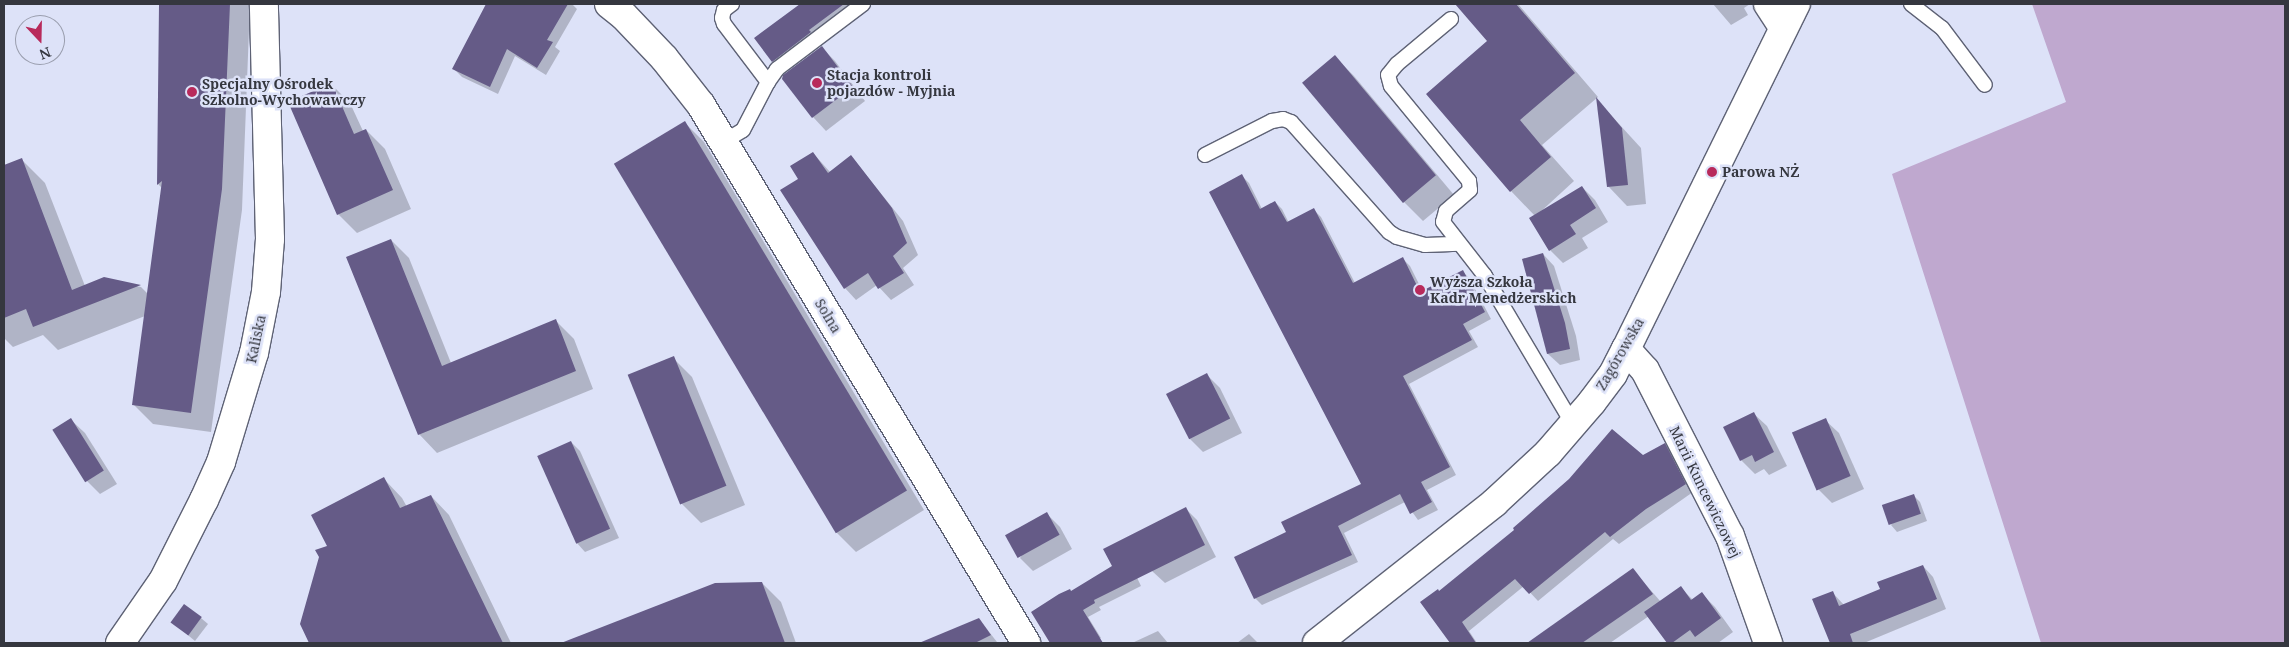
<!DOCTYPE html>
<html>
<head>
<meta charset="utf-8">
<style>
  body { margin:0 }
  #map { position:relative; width:2289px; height:647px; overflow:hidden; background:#dde2f8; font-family:"Noto Serif",serif }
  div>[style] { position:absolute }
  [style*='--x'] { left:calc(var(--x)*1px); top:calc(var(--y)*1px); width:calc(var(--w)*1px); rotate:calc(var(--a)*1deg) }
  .green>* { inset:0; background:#bfa8cf }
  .shadow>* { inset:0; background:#0003 }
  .building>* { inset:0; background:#655b87; transform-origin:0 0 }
  .roads { filter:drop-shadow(1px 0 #5e6275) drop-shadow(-1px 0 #5e6275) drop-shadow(0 1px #5e6275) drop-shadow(0 -1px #5e6275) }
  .service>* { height:14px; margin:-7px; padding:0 7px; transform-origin:7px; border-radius:7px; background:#fff }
  .minor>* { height:28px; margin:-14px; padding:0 14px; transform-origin:14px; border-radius:14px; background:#fff }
  .tertiary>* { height:28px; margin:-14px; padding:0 14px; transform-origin:14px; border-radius:14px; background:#fff }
  .dots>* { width:14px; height:14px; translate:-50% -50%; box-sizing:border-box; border:2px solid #dde2f8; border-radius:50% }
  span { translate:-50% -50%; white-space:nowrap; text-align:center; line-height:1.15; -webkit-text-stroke:5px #dde2f8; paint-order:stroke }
  .poi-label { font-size:14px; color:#35373f; font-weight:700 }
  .left { translate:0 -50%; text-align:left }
  .street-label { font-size:14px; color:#35373f }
  .frame { position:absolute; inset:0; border:5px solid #35373f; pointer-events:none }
  .north { position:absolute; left:15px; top:15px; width:50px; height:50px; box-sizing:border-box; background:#dde2f8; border:1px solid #9a9eae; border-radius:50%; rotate:159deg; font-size:14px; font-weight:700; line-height:20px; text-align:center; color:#35373f }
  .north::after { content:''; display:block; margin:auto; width:18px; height:22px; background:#b82a5b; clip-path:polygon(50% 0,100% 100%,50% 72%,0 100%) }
</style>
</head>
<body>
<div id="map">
  <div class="green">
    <i style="clip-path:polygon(2032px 4px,2285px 4px,2285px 643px,2041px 643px,1892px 174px,2066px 102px)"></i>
  </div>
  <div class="shadow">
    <i style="clip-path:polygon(160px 4px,250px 4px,242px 210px,211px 432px,153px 424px,133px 404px,145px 316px,58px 350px,43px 335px,13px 347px,4px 338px,4px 166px,21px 159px,45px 183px,85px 286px,104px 279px,141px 287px,148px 294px,163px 189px,158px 184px)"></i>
    <i style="clip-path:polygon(488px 4px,572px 4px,577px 9px,555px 47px,560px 51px,546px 75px,515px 56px,498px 94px,462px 77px,454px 69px)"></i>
    <i style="clip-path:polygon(802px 4px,851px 4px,854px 8px,779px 68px,756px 38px)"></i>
    <i style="clip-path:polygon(1457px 4px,1518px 4px,1598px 97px,1542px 145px,1574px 181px,1537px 215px,1582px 187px,1595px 200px,1608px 222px,1582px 238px,1588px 248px,1563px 263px,1550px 250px,1535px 216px,1511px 191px,1427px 94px,1489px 41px)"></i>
    <i style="clip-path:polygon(1713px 4px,1750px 4px,1744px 8px,1748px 15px,1731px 25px)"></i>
    <i style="clip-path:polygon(822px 48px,835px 61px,865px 101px,826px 131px,813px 117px)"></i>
    <i style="clip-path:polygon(1335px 57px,1354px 76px,1454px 195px,1423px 221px,1404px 202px)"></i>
    <i style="clip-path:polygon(331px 84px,350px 103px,363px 131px,366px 130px,385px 149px,411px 209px,357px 233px,338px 214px)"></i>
    <i style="clip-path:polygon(1598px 101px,1641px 148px,1646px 204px,1627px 206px,1608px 186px)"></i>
    <i style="clip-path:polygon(685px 123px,704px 142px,924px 510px,856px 552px,837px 533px,616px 164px)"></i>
    <i style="clip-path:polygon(813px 153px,830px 172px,851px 156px,903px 221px,918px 255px,903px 268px,914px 285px,891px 300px,877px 285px,856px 300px,845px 288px,782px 190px,800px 179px)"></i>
    <i style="clip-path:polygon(1242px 176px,1249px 183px,1262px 209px,1275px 202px,1282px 209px,1289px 223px,1314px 210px,1321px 217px,1355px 283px,1403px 259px,1410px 266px,1423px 292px,1463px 272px,1470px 279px,1491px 319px,1469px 331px,1478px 347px,1409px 384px,1456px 475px,1427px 490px,1438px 510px,1418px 520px,1405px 502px,1344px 533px,1358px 562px,1262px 605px,1255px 598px,1287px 533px,1363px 485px)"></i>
    <i style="clip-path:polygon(391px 240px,409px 258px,451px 363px,556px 321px,574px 339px,593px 389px,437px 453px,419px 434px,347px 258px)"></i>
    <i style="clip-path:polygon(1543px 254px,1554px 266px,1576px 336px,1580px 360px,1560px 365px,1548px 354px,1523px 260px)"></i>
    <i style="clip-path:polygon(673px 358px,692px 377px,745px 505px,701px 523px,682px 504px)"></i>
    <i style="clip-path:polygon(1207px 375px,1220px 388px,1242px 433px,1203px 452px,1190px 439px)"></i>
    <i style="clip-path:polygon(1753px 413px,1767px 426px,1787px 466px,1769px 475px,1764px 469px,1755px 474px,1741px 460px,1725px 428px)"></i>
    <i style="clip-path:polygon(71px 420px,85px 433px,117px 484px,100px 494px,87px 481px)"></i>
    <i style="clip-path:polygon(1825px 420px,1839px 433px,1864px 489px,1832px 503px,1819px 490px,1794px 434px)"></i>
    <i style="clip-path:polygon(571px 442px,580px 451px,619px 538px,585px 552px,576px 542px)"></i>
    <i style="clip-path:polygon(1665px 444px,1673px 452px,1693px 492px,1619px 544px,1613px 539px,1538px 601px,1524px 586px,1469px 631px,1477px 643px,1452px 643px,1422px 602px,1440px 593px,1643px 457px)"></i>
    <i style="clip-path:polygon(384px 479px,402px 498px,407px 507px,431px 496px,449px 515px,511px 643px,311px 643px,301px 624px,329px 547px)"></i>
    <i style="clip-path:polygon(1914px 496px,1920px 502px,1927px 521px,1897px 532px,1891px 525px)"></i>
    <i style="clip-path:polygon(1185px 508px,1197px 520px,1216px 557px,1165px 583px,1152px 571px)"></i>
    <i style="clip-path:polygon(1047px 514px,1060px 527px,1072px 549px,1033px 571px,1020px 558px)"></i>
    <i style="clip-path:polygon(1131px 565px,1141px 586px,1099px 607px,1101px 610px,1088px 617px,1101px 638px,1092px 643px,1052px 643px,1033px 612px)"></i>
    <i style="clip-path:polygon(1923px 566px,1933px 577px,1946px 609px,1864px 643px,1831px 643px,1814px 600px,1832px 592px,1844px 605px,1881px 590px)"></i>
    <i style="clip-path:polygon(1633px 570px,1661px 602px,1681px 588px,1693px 600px,1702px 594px,1715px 607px,1733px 632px,1718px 643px,1668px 643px,1649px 616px,1610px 643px,1538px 643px,1535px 639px)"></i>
    <i style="clip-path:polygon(762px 583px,781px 602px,796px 643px,563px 643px,715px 584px)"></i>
    <i style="clip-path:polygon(201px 618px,208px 624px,195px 641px,172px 622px)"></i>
    <i style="clip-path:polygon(979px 619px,997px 642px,922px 643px)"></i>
    <i style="clip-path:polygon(1158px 631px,1168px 643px,1132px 643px)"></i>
    <i style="clip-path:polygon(1249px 634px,1258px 643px,1237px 643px)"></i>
  </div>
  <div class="building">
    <i style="clip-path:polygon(159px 4px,230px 4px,222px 189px,191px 413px,132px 405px,162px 181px,157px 185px)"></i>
    <i style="clip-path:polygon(486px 4px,568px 4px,547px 40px,553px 42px,537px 68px,507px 49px,490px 87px,452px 69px)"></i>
    <i style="clip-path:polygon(800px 4px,844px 4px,809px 30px,811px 32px,772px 62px,754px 38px)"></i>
    <i style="clip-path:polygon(1455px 4px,1516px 4px,1575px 73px,1520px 120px,1551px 157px,1510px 192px,1426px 94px,1487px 41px)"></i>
    <i style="clip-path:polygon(822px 46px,853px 87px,812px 118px,782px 79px,783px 75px)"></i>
    <i style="left:1335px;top:55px;width:157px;height:43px;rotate:50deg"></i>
    <i style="clip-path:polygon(332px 83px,354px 134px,366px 129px,393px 190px,337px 215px,288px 102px)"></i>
    <i style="clip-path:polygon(1596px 97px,1622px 128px,1628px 185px,1607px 187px)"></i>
    <i style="left:685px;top:121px;width:431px;height:83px;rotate:59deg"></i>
    <i style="clip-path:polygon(813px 152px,828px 173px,851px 155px,892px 208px,907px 243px,893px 256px,904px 273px,878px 289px,868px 273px,844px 289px,780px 190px,798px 179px,790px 166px)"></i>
    <i style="clip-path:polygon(22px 158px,72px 290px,104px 277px,141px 285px,33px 327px,26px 309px,4px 318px,4px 165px)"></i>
    <i style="clip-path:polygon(1242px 174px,1260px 209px,1275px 201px,1287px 222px,1314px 208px,1353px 283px,1403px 257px,1420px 292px,1463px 270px,1485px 312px,1463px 324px,1472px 340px,1403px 376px,1450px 467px,1421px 482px,1432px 502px,1410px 514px,1400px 494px,1338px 526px,1352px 555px,1254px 599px,1234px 557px,1286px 532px,1281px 522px,1361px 484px,1209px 192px)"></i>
    <i style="clip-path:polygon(1582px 186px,1596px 208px,1570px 225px,1576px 234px,1549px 251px,1529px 218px)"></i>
    <i style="clip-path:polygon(391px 239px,442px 366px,556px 319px,576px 371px,418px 435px,346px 257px)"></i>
    <i style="clip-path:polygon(1543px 253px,1565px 323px,1570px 349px,1547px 354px,1522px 259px)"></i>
    <i style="left:674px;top:356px;width:140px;height:50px;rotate:68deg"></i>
    <i style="left:1207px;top:373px;width:51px;height:46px;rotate:63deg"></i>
    <i style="clip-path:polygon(1754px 412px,1774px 452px,1755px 462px,1752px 455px,1740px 461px,1723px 427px)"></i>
    <i style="left:71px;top:418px;width:62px;height:22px;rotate:58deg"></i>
    <i style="left:1826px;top:418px;width:63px;height:37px;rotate:67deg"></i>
    <i style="clip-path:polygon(1612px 429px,1643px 455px,1665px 443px,1686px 484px,1646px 509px,1610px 537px,1605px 532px,1529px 594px,1515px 579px,1462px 622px,1476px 643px,1450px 643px,1420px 602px,1438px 589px,1439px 591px,1514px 530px,1513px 528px,1569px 479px)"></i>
    <i style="left:571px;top:441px;width:96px;height:37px;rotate:66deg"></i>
    <i style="clip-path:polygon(384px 477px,400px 508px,431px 495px,503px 643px,309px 643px,300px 624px,319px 557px,315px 550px,327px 546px,311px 515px)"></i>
    <i style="left:1914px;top:494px;width:21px;height:34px;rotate:71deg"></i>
    <i style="clip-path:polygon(1186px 507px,1205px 545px,1094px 600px,1095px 603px,1083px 610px,1103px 643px,1050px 643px,1031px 612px,1059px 594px,1070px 589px,1071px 591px,1112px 566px,1103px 549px)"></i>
    <i style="left:1047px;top:512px;width:26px;height:48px;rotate:61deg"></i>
    <i style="clip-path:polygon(1923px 565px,1937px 599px,1850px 634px,1853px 643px,1830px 643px,1812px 599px,1833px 591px,1839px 606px,1880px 589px,1877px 582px)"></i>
    <i style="clip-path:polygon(1633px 568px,1653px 594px,1582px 643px,1527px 643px)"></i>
    <i style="clip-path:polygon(762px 582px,785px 643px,561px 643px,715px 583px)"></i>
    <i style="clip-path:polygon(1681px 586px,1691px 600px,1702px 592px,1721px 618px,1695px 637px,1690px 630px,1672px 643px,1667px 643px,1644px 612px)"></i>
    <i style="left:184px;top:604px;width:22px;height:23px;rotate:36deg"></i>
    <i style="clip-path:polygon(979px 618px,991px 635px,975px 643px,919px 643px)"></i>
  </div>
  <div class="roads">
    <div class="service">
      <i style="--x:732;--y:4;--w:10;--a:143"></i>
      <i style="--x:724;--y:10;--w:8;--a:104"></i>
      <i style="--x:722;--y:18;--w:6;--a:72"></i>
      <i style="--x:724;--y:24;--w:73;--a:52.8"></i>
      <i style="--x:1911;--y:4;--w:39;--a:38"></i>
      <i style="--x:1942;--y:28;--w:71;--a:53"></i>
      <i style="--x:1451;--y:19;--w:70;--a:140.2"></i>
      <i style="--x:1397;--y:64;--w:14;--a:129"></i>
      <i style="--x:1388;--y:75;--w:11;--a:75"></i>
      <i style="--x:1391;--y:86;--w:123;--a:50.6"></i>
      <i style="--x:1469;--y:181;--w:9;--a:84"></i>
      <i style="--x:1470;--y:190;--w:32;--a:139"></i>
      <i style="--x:1446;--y:211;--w:11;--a:105"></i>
      <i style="--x:1443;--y:222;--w:68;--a:52.1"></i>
      <i style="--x:1485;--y:276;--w:172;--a:59.3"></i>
      <i style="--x:723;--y:142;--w:23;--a:-31"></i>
      <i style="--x:743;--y:130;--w:54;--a:-62.5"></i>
      <i style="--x:768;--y:82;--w:16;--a:-55"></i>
      <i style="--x:777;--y:69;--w:108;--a:-37.1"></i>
      <i style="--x:1205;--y:155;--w:75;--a:-26.9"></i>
      <i style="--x:1272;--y:121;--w:11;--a:-10"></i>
      <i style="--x:1283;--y:119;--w:9;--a:21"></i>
      <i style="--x:1291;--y:122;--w:147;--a:48.3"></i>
      <i style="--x:1389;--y:232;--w:9;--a:32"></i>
      <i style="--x:1397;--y:237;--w:29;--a:16"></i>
      <i style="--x:1425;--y:245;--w:34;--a:-2"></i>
    </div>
    <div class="minor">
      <i style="--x:609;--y:4;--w:19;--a:39"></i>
      <i style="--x:624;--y:16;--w:58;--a:46.4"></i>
      <i style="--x:664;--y:58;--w:60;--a:51.8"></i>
      <i style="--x:701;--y:105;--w:629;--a:58.86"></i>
      <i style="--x:1768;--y:4;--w:27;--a:57"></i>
      <i style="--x:1626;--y:349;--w:28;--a:48"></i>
      <i style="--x:1645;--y:370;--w:186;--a:62.9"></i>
      <i style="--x:1730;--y:536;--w:114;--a:70.4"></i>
    </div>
    <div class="tertiary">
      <i style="--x:120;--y:643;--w:75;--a:-55.3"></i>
      <i style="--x:163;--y:581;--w:91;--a:-63.2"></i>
      <i style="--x:204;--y:500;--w:42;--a:-65.9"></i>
      <i style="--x:221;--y:462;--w:114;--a:-73.2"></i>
      <i style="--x:254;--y:353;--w:62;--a:-78.9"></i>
      <i style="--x:266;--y:292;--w:53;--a:-85.7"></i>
      <i style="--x:270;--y:239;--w:235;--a:-91.5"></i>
      <i style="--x:1317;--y:643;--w:226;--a:-38.3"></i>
      <i style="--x:1494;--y:503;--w:74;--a:-42.8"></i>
      <i style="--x:1548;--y:453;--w:67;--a:-49.2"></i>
      <i style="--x:1592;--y:402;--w:35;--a:-53"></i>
      <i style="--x:1613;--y:374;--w:28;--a:-63"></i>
      <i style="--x:1626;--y:349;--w:385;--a:-63.8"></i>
    </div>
  </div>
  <div class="dots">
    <i style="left:817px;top:83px;background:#b82a5b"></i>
    <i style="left:192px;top:92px;background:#b82a5b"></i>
    <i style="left:1712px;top:172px;background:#b82a5b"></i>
    <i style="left:1420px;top:290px;background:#b82a5b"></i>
  </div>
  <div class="poi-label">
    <span class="left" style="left:827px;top:83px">Stacja kontroli<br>pojazdów - Myjnia</span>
    <span class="left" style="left:202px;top:92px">Specjalny Ośrodek<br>Szkolno-Wychowawczy</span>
    <span class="left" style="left:1722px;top:172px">Parowa NŻ</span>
    <span class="left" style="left:1430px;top:290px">Wyższa Szkoła<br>Kadr Menedżerskich</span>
  </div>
  <div class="street-label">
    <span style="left:828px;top:316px;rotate:59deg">Solna</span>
    <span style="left:256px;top:339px;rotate:-78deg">Kaliska</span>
    <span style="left:1620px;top:354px;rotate:-60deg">Zagórowska</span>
    <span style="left:1705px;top:492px;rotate:64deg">Marii Kuncewiczowej</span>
  </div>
  <div class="frame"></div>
  <div class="north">N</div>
</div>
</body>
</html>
